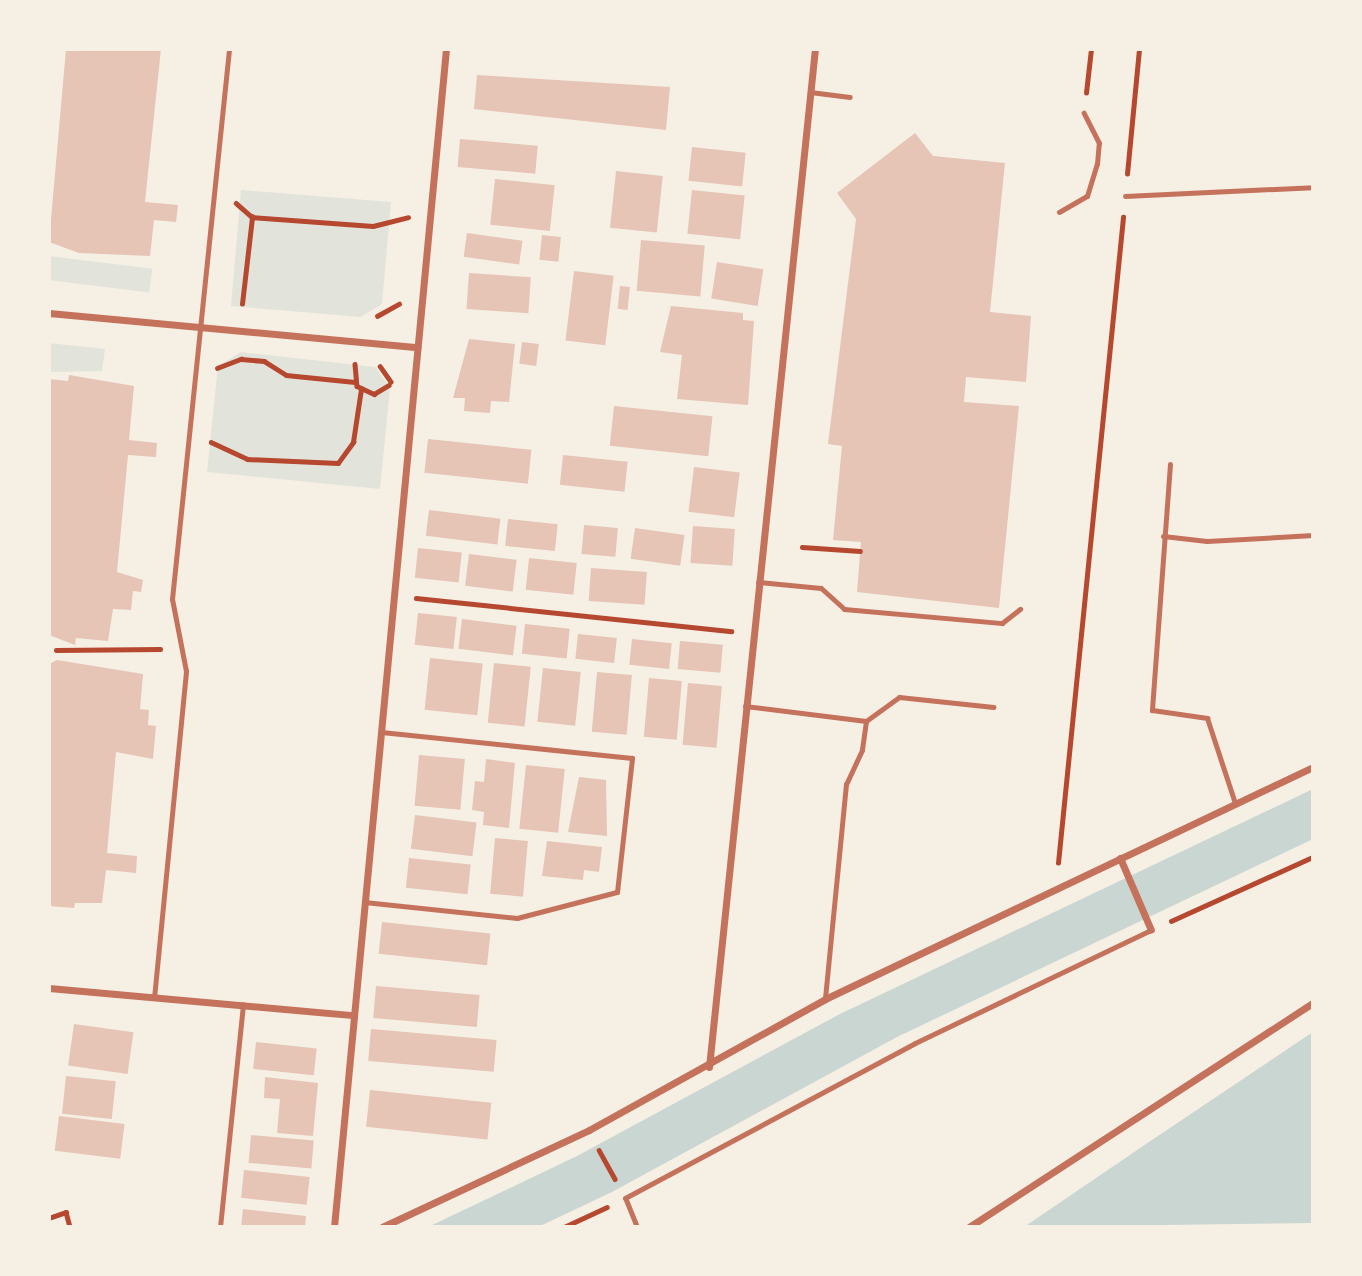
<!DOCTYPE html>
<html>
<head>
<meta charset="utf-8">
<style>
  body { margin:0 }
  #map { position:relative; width:1362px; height:1276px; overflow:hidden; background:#f6efe4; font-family:"Titillium Web",sans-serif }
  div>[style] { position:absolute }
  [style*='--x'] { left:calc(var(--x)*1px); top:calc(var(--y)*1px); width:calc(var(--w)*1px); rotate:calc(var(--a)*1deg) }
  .green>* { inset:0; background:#e2e4dc; transform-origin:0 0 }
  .water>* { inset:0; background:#c9d6d2 }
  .building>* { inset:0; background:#e6c5b7; transform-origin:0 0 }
  .path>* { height:4.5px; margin:-2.25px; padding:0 2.25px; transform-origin:2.25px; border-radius:2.25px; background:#b5482f }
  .service>* { height:5px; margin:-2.5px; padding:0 2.5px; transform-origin:2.5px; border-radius:2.5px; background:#c5725c }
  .minor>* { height:7px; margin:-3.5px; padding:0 3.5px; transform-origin:3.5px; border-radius:3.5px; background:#c5725c }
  span { translate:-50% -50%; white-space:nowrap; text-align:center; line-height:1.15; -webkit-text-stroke:6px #f6efe4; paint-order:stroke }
  .frame { position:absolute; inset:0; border:51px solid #f6efe4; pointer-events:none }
</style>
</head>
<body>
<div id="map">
  <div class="green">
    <i style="clip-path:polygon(241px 190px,391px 202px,382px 304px,361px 317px,231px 306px)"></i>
    <i style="left:49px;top:256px;width:104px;height:24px;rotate:7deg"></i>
    <i style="clip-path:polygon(49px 343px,105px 349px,102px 371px,49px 372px)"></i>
    <i style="clip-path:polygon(241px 352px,375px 367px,390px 388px,380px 489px,207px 472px,218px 366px)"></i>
  </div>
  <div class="water">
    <i style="clip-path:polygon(1313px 789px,1313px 839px,897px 1037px,612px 1192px,538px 1227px,428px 1227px,577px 1156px,840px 1014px)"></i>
    <i style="clip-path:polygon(1313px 1032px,1313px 1223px,1024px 1227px,1146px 1144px)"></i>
  </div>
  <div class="building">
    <i style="clip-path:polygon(66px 49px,161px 49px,145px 202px,178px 205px,176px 222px,154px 220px,150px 256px,79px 253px,49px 242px)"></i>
    <i style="clip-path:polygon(477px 75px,670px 87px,666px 130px,474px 109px)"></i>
    <i style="clip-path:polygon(915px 133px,933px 156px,1005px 163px,990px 312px,1031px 316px,1026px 382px,966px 377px,964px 402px,1019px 406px,999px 608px,857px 592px,861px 542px,833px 540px,842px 446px,828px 444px,856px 219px,837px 193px)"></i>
    <i style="left:460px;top:139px;width:78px;height:28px;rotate:5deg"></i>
    <i style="left:692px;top:147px;width:54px;height:34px;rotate:6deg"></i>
    <i style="left:616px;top:171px;width:47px;height:57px;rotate:6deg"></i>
    <i style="left:495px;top:179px;width:60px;height:46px;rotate:6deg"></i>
    <i style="left:692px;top:190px;width:53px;height:44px;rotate:6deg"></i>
    <i style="left:467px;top:233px;width:56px;height:24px;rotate:8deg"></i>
    <i style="left:542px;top:235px;width:19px;height:25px;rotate:6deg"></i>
    <i style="left:641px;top:240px;width:64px;height:51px;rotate:5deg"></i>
    <i style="left:717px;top:262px;width:47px;height:37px;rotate:9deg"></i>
    <i style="left:574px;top:271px;width:40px;height:70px;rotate:7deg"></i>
    <i style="left:469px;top:273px;width:62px;height:36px;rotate:4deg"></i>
    <i style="left:620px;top:286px;width:10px;height:23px;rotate:6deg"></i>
    <i style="clip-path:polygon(671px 306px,743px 313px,743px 320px,754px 321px,748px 405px,677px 399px,682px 355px,660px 352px)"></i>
    <i style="clip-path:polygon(469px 339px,515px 344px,509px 402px,491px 401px,490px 413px,464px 411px,465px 398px,453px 398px)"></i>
    <i style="left:522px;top:342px;width:17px;height:22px;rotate:7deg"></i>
    <i style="clip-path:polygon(69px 375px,134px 386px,129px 440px,157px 443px,156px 457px,128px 455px,117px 572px,143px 580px,141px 592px,133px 591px,131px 610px,113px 609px,108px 641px,76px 638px,75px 645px,49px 635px,49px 379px,68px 381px)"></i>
    <i style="left:614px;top:406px;width:99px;height:40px;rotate:6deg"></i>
    <i style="left:428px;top:439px;width:104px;height:34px;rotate:6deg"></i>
    <i style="left:563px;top:455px;width:65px;height:30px;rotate:6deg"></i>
    <i style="left:694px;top:467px;width:46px;height:45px;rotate:7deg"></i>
    <i style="left:429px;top:510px;width:72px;height:26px;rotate:7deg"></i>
    <i style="left:508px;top:519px;width:50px;height:27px;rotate:6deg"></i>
    <i style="left:584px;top:525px;width:34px;height:29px;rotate:5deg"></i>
    <i style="left:693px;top:526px;width:42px;height:37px;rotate:4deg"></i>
    <i style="left:635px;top:528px;width:50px;height:31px;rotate:8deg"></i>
    <i style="left:418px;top:548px;width:44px;height:30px;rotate:6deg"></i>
    <i style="left:469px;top:554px;width:48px;height:32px;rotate:7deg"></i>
    <i style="left:529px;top:558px;width:48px;height:32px;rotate:6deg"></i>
    <i style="left:591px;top:568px;width:56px;height:33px;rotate:4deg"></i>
    <i style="left:418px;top:613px;width:39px;height:32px;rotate:6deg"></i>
    <i style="left:462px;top:619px;width:55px;height:30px;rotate:7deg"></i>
    <i style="left:525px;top:624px;width:45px;height:30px;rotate:6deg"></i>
    <i style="left:578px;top:634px;width:39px;height:25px;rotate:6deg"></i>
    <i style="left:632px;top:639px;width:40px;height:26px;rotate:6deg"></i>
    <i style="left:680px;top:641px;width:43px;height:28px;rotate:5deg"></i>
    <i style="left:430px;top:658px;width:53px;height:52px;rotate:6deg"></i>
    <i style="clip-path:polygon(57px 660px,143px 674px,140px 709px,149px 710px,148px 725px,156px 726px,153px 759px,116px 752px,107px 853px,137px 856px,136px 873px,106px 870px,102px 903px,75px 903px,74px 908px,49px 906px,49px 664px)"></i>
    <i style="left:494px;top:663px;width:37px;height:60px;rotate:6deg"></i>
    <i style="left:543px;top:668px;width:38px;height:54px;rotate:6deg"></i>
    <i style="left:597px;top:672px;width:35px;height:60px;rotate:5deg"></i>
    <i style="left:649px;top:678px;width:33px;height:59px;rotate:5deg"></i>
    <i style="left:688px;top:683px;width:34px;height:62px;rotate:5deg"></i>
    <i style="left:419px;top:755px;width:46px;height:51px;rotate:5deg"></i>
    <i style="clip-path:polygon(486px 759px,515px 763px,509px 828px,483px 825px,484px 812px,472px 810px,475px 781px,484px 782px)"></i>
    <i style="left:526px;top:765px;width:39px;height:64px;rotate:6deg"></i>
    <i style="clip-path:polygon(579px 777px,606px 780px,607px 836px,568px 832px)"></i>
    <i style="left:415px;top:815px;width:62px;height:34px;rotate:7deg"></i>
    <i style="left:495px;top:838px;width:33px;height:56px;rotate:5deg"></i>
    <i style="clip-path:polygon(547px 841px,602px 847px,599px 872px,584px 870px,583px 880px,542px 876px)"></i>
    <i style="left:409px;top:858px;width:62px;height:30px;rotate:6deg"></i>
    <i style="left:382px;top:922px;width:109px;height:32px;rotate:6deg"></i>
    <i style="left:376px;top:986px;width:104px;height:32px;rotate:5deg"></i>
    <i style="left:74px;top:1024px;width:60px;height:42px;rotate:8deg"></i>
    <i style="left:371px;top:1029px;width:126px;height:32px;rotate:5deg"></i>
    <i style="left:256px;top:1042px;width:61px;height:27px;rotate:6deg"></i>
    <i style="left:66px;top:1076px;width:50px;height:38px;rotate:6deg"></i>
    <i style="clip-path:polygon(265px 1077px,318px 1083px,313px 1136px,277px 1133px,280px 1099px,264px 1098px)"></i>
    <i style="left:370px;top:1090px;width:122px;height:37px;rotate:6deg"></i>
    <i style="left:59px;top:1116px;width:66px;height:35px;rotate:7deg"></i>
    <i style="left:251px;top:1135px;width:63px;height:28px;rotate:5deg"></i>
    <i style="left:244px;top:1170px;width:66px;height:28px;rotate:6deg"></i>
    <i style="clip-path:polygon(243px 1209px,306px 1216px,305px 1227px,241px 1227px)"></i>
  </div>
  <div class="path">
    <i style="--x:1086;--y:93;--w:44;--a:-83.5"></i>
    <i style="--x:1127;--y:174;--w:126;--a:-84.5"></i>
    <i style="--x:236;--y:203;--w:21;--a:41"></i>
    <i style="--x:252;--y:217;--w:121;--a:4.3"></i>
    <i style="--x:373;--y:226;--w:36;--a:-14"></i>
    <i style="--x:242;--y:304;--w:88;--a:-83.4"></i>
    <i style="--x:377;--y:316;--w:25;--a:-29"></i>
    <i style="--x:355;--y:364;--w:22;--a:85"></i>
    <i style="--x:357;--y:386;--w:19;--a:25"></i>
    <i style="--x:374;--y:394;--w:17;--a:-31"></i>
    <i style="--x:380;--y:366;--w:19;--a:55"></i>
    <i style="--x:217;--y:368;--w:26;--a:-21"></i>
    <i style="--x:241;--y:359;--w:23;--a:5"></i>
    <i style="--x:264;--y:361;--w:26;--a:32"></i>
    <i style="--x:286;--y:375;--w:69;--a:5.8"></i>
    <i style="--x:211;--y:442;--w:40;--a:25"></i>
    <i style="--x:247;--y:459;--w:91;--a:2.5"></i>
    <i style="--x:338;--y:463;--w:26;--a:-54"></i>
    <i style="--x:353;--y:442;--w:54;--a:-81.4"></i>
    <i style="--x:802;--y:547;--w:58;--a:3.9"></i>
    <i style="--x:416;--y:598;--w:317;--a:6"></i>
    <i style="--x:56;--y:650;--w:104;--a:-0.6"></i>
    <i style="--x:1058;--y:863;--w:649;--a:-84.25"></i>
    <i style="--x:1171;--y:921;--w:156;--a:-24.3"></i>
    <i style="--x:599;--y:1150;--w:33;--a:61"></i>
    <i style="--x:49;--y:1218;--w:18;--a:-19"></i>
    <i style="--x:66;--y:1212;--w:16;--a:75"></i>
    <i style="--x:564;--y:1227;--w:47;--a:-24.9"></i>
  </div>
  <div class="service">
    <i style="--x:810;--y:92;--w:40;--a:7.1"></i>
    <i style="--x:1125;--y:196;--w:188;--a:-2.7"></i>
    <i style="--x:1059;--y:212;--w:32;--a:-30"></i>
    <i style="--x:1087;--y:196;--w:34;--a:-73"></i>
    <i style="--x:1097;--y:164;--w:21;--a:-85"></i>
    <i style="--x:1099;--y:143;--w:34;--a:-117"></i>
    <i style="--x:1170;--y:464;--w:247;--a:94.2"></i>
    <i style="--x:1152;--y:710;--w:56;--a:8.3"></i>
    <i style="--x:1207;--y:718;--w:89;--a:71.8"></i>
    <i style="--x:1163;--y:536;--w:44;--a:6.5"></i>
    <i style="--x:1207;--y:541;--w:106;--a:-3.2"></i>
    <i style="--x:758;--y:582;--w:63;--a:5.4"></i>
    <i style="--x:821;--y:588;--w:31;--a:42"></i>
    <i style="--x:844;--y:609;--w:159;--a:5.1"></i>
    <i style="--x:1002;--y:623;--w:23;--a:-38"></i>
    <i style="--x:745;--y:706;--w:122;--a:7.1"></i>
    <i style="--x:866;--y:721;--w:29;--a:98"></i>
    <i style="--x:862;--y:750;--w:38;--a:115"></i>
    <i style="--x:846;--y:784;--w:216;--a:95.6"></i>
    <i style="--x:866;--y:721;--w:41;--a:-36"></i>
    <i style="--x:899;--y:697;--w:95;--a:6.1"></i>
    <i style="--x:364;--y:902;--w:154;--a:6"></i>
    <i style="--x:517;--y:918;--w:103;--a:-14.6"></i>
    <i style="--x:617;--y:892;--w:135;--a:-83.6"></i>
    <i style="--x:632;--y:758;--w:252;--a:-174.1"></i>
    <i style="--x:154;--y:998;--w:329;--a:-84.4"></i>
    <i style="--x:186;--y:671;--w:73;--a:-101"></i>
    <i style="--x:172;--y:599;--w:553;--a:-84.08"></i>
    <i style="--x:220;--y:1227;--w:224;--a:-84.1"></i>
    <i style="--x:637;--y:1227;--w:31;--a:-112"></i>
    <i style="--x:625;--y:1198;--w:329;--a:-28.1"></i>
    <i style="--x:915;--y:1043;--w:262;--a:-25.6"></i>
  </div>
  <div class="minor">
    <i style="--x:49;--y:313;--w:370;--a:5.3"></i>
    <i style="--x:1120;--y:858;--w:78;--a:66.7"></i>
    <i style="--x:49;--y:988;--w:305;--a:5.1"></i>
    <i style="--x:709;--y:1067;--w:1024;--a:-84.06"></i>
    <i style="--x:334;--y:1227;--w:1183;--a:-84.57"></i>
    <i style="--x:382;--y:1227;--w:229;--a:-25.1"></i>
    <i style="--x:589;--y:1130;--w:270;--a:-29"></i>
    <i style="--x:825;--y:999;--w:540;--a:-25.43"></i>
    <i style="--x:969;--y:1227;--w:411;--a:-33.1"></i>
  </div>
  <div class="frame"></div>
</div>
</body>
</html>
